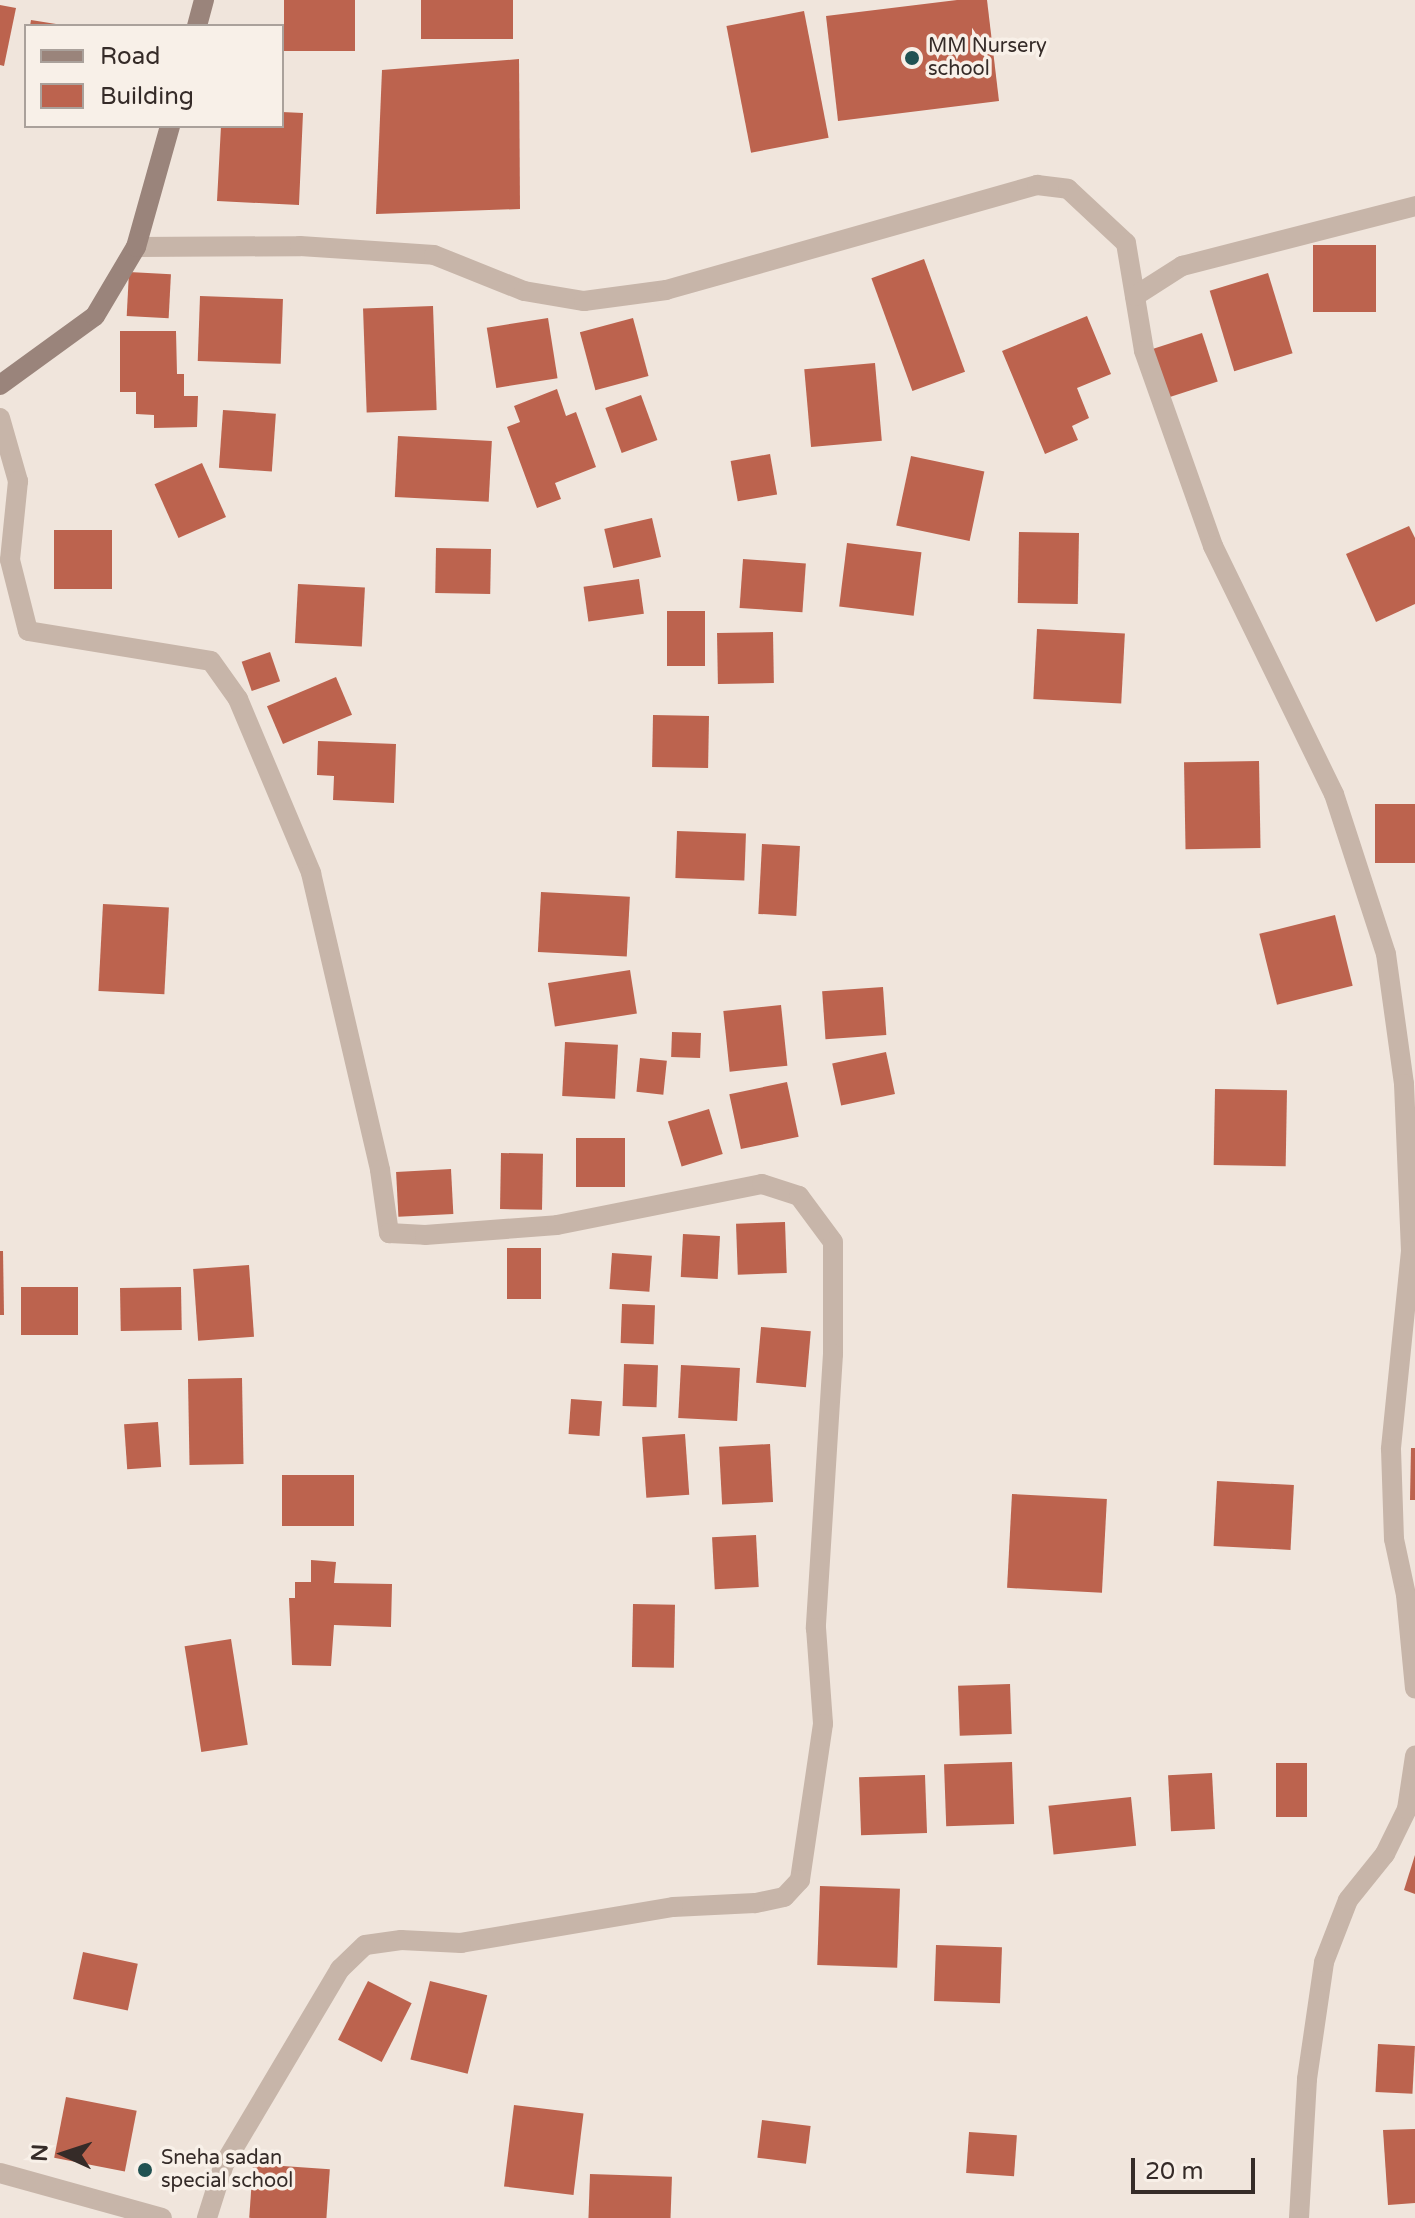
<!DOCTYPE html>
<html>
<head>
<meta charset="utf-8">
<style>
  body { margin:0 }
  #map { position:relative; width:1415px; height:2218px; overflow:hidden; background:#f0e5dc; font-family:"Varela Round",sans-serif }
  div>[style] { position:absolute }
  [style*='--x'] { left:calc(var(--x)*1px); top:calc(var(--y)*1px); width:calc(var(--w)*1px); rotate:calc(var(--a)*1deg) }
  .building>* { inset:0; background:#bc634e; transform-origin:0 0 }
  .minor>* { height:20px; margin:-10px; padding:0 10px; transform-origin:10px; border-radius:10px; background:#c7b5a9 }
  .secondary>* { height:20px; margin:-10px; padding:0 10px; transform-origin:10px; border-radius:10px; background:#9a847b }
  .dots>* { width:22px; height:22px; translate:-50% -50%; box-sizing:border-box; border:4px solid #f8f0e8; border-radius:50% }
  span { translate:-50% -50%; white-space:nowrap; text-align:center; line-height:1.15; -webkit-text-stroke:7px #f8f0e8; paint-order:stroke }
  .poi-label { font-size:20px; color:#352b28 }
  .left { translate:0 -50%; text-align:left }
  .legend { position:absolute; left:24px; top:24px; width:260px; height:104px; box-sizing:border-box; background:#f8f0e8; border:2px solid #aaa19b; margin:0; padding:10px 14px; list-style:none; font-size:24px; color:#352b28 }
  .legend li { display:flex; align-items:center; gap:16px; height:40px }
  .legend b { width:40px; border:2px solid #aaa19b }
  .north { position:absolute; left:24px; top:2114px; width:80px; height:80px; -webkit-text-stroke:6px #f8f0e8; paint-order:stroke; rotate:273deg; font-size:22px; font-weight:700; line-height:32px; text-align:center; color:#352b28 }
  .north::after { content:''; display:block; margin:auto; width:28px; height:36px; background:#352b28; clip-path:polygon(50% 0,100% 100%,50% 72%,0 100%) }
  .scale { position:absolute; left:1131px; top:2158px; width:124px; height:36px; box-sizing:border-box; border:4px solid #352b28; border-top:0; padding-left:10px; font-size:24px; line-height:28px; white-space:nowrap; color:#352b28; -webkit-text-stroke:6px #f8f0e8; paint-order:stroke }
</style>
</head>
<body>
<div id="map">
  <div class="building">
    <i style="left:284px;top:0;width:71px;height:51px"></i>
    <i style="left:421px;top:0;width:92px;height:39px"></i>
    <i style="clip-path:polygon(957px 0,987px 0,999px 101px,838px 121px,826px 16px)"></i>
    <i style="clip-path:polygon(0 5px,16px 8px,4px 66px,0 65px)"></i>
    <i style="left:804px;top:11px;width:129px;height:79px;rotate:79deg"></i>
    <i style="clip-path:polygon(31px 20px,56px 24px,56px 26px,30px 26px)"></i>
    <i style="clip-path:polygon(519px 59px,520px 209px,376px 214px,382px 70px)"></i>
    <i style="clip-path:polygon(282px 112px,303px 113px,299px 205px,217px 201px,221px 126px,282px 126px)"></i>
    <i style="left:1313px;top:245px;width:63px;height:67px"></i>
    <i style="left:924px;top:259px;width:120px;height:56px;rotate:70deg"></i>
    <i style="left:129px;top:272px;width:42px;height:44px;rotate:3deg"></i>
    <i style="left:1268px;top:273px;width:84px;height:61px;rotate:73deg"></i>
    <i style="left:200px;top:296px;width:83px;height:65px;rotate:2deg"></i>
    <i style="left:433px;top:306px;width:104px;height:70px;rotate:88deg"></i>
    <i style="clip-path:polygon(1087px 316px,1111px 374px,1077px 388px,1089px 418px,1072px 426px,1078px 440px,1045px 454px,1002px 351px)"></i>
    <i style="left:548px;top:318px;width:61px;height:62px;rotate:81deg"></i>
    <i style="left:633px;top:318px;width:60px;height:55px;rotate:75deg"></i>
    <i style="clip-path:polygon(120px 331px,176px 331px,177px 374px,184px 374px,184px 396px,198px 396px,197px 427px,154px 428px,154px 415px,136px 414px,136px 392px,120px 392px)"></i>
    <i style="left:1202px;top:333px;width:51px;height:56px;rotate:72deg"></i>
    <i style="left:875px;top:363px;width:78px;height:71px;rotate:85deg"></i>
    <i style="clip-path:polygon(557px 389px,566px 416px,576px 412px,596px 467px,555px 483px,561px 499px,537px 508px,507px 427px,520px 422px,514px 406px)"></i>
    <i style="left:641px;top:395px;width:48px;height:38px;rotate:70deg"></i>
    <i style="left:223px;top:410px;width:53px;height:58px;rotate:4deg"></i>
    <i style="left:398px;top:436px;width:94px;height:61px;rotate:3deg"></i>
    <i style="left:770px;top:454px;width:41px;height:40px;rotate:80deg"></i>
    <i style="left:911px;top:456px;width:75px;height:71px;rotate:12deg"></i>
    <i style="left:202px;top:463px;width:59px;height:52px;rotate:66deg"></i>
    <i style="left:652px;top:518px;width:40px;height:49px;rotate:77deg"></i>
    <i style="clip-path:polygon(1409px 526px,1415px 538px,1415px 604px,1376px 622px,1346px 554px)"></i>
    <i style="left:54px;top:530px;width:58px;height:59px"></i>
    <i style="left:1019px;top:532px;width:60px;height:71px;rotate:1deg"></i>
    <i style="left:847px;top:543px;width:75px;height:64px;rotate:7deg"></i>
    <i style="left:436px;top:548px;width:55px;height:45px;rotate:1deg"></i>
    <i style="left:743px;top:559px;width:63px;height:49px;rotate:4deg"></i>
    <i style="left:639px;top:579px;width:35px;height:56px;rotate:82deg"></i>
    <i style="left:298px;top:584px;width:67px;height:59px;rotate:3deg"></i>
    <i style="left:667px;top:611px;width:38px;height:55px"></i>
    <i style="left:1037px;top:629px;width:88px;height:70px;rotate:3deg"></i>
    <i style="left:773px;top:632px;width:51px;height:56px;rotate:89deg"></i>
    <i style="left:270px;top:652px;width:31px;height:30px;rotate:71deg"></i>
    <i style="left:336px;top:677px;width:41px;height:75px;rotate:67deg"></i>
    <i style="left:653px;top:715px;width:56px;height:52px;rotate:1deg"></i>
    <i style="clip-path:polygon(318px 741px,396px 744px,394px 803px,333px 800px,334px 776px,317px 775px)"></i>
    <i style="left:1259px;top:761px;width:87px;height:75px;rotate:89deg"></i>
    <i style="left:1415px;top:804px;width:59px;height:40px;rotate:90deg"></i>
    <i style="left:677px;top:831px;width:69px;height:47px;rotate:2deg"></i>
    <i style="left:762px;top:844px;width:38px;height:70px;rotate:3deg"></i>
    <i style="left:541px;top:892px;width:89px;height:60px;rotate:3deg"></i>
    <i style="left:103px;top:904px;width:66px;height:87px;rotate:3deg"></i>
    <i style="left:1335px;top:915px;width:73px;height:78px;rotate:76deg"></i>
    <i style="left:630px;top:970px;width:44px;height:83px;rotate:81deg"></i>
    <i style="left:883px;top:987px;width:48px;height:61px;rotate:86deg"></i>
    <i style="left:781px;top:1005px;width:61px;height:58px;rotate:84deg"></i>
    <i style="left:672px;top:1032px;width:29px;height:25px;rotate:2deg"></i>
    <i style="left:565px;top:1042px;width:53px;height:54px;rotate:3deg"></i>
    <i style="left:886px;top:1052px;width:43px;height:55px;rotate:78deg"></i>
    <i style="left:640px;top:1058px;width:27px;height:34px;rotate:6deg"></i>
    <i style="left:787px;top:1082px;width:56px;height:59px;rotate:78deg"></i>
    <i style="left:1215px;top:1089px;width:72px;height:76px;rotate:1deg"></i>
    <i style="left:709px;top:1109px;width:47px;height:43px;rotate:73deg"></i>
    <i style="left:625px;top:1138px;width:49px;height:49px;rotate:90deg"></i>
    <i style="left:501px;top:1153px;width:42px;height:56px;rotate:1deg"></i>
    <i style="left:451px;top:1169px;width:45px;height:55px;rotate:87deg"></i>
    <i style="left:785px;top:1222px;width:51px;height:49px;rotate:88deg"></i>
    <i style="left:683px;top:1234px;width:37px;height:43px;rotate:3deg"></i>
    <i style="left:541px;top:1248px;width:51px;height:34px;rotate:90deg"></i>
    <i style="clip-path:polygon(0 1251px,3px 1251px,4px 1315px,0 1315px)"></i>
    <i style="left:612px;top:1253px;width:40px;height:36px;rotate:4deg"></i>
    <i style="left:249px;top:1265px;width:72px;height:56px;rotate:86deg"></i>
    <i style="left:21px;top:1287px;width:57px;height:48px"></i>
    <i style="left:181px;top:1287px;width:43px;height:61px;rotate:89deg"></i>
    <i style="left:622px;top:1304px;width:33px;height:39px;rotate:2deg"></i>
    <i style="left:761px;top:1327px;width:50px;height:56px;rotate:5deg"></i>
    <i style="left:624px;top:1364px;width:34px;height:42px;rotate:2deg"></i>
    <i style="left:681px;top:1365px;width:59px;height:53px;rotate:3deg"></i>
    <i style="left:242px;top:1378px;width:86px;height:54px;rotate:89deg"></i>
    <i style="left:571px;top:1399px;width:31px;height:35px;rotate:4deg"></i>
    <i style="left:158px;top:1422px;width:45px;height:34px;rotate:86deg"></i>
    <i style="left:685px;top:1434px;width:61px;height:43px;rotate:86deg"></i>
    <i style="left:770px;top:1444px;width:58px;height:51px;rotate:87deg"></i>
    <i style="clip-path:polygon(1411px 1448px,1415px 1448px,1415px 1500px,1410px 1500px)"></i>
    <i style="left:354px;top:1475px;width:51px;height:72px;rotate:90deg"></i>
    <i style="left:1217px;top:1481px;width:77px;height:65px;rotate:3deg"></i>
    <i style="left:1012px;top:1494px;width:95px;height:94px;rotate:3deg"></i>
    <i style="left:756px;top:1535px;width:52px;height:44px;rotate:87deg"></i>
    <i style="clip-path:polygon(311px 1560px,336px 1562px,334px 1583px,392px 1584px,391px 1627px,334px 1625px,331px 1666px,292px 1665px,289px 1598px,295px 1598px,295px 1582px,311px 1582px)"></i>
    <i style="left:633px;top:1604px;width:42px;height:63px;rotate:1deg"></i>
    <i style="left:231px;top:1639px;width:107px;height:47px;rotate:81deg"></i>
    <i style="left:1010px;top:1684px;width:50px;height:52px;rotate:88deg"></i>
    <i style="left:1012px;top:1762px;width:62px;height:68px;rotate:88deg"></i>
    <i style="left:1276px;top:1763px;width:31px;height:54px"></i>
    <i style="left:1212px;top:1773px;width:56px;height:44px;rotate:87deg"></i>
    <i style="left:925px;top:1775px;width:58px;height:66px;rotate:88deg"></i>
    <i style="left:1131px;top:1797px;width:49px;height:83px;rotate:84deg"></i>
    <i style="clip-path:polygon(1415px 1855px,1415px 1894px,1404px 1890px)"></i>
    <i style="left:820px;top:1886px;width:80px;height:79px;rotate:2deg"></i>
    <i style="left:936px;top:1945px;width:66px;height:56px;rotate:2deg"></i>
    <i style="left:83px;top:1952px;width:56px;height:48px;rotate:12deg"></i>
    <i style="left:368px;top:1981px;width:49px;height:66px;rotate:27deg"></i>
    <i style="left:430px;top:1981px;width:59px;height:81px;rotate:14deg"></i>
    <i style="left:1378px;top:2044px;width:37px;height:48px;rotate:3deg"></i>
    <i style="left:66px;top:2097px;width:72px;height:62px;rotate:11deg"></i>
    <i style="left:514px;top:2105px;width:70px;height:82px;rotate:7deg"></i>
    <i style="left:762px;top:2120px;width:49px;height:38px;rotate:7deg"></i>
    <i style="clip-path:polygon(1415px 2129px,1415px 2203px,1388px 2205px,1383px 2130px)"></i>
    <i style="left:969px;top:2132px;width:48px;height:41px;rotate:4deg"></i>
    <i style="left:253px;top:2164px;width:77px;height:54px;rotate:4deg"></i>
    <i style="left:590px;top:2174px;width:82px;height:44px;rotate:2deg"></i>
  </div>
  <div class="minor">
    <i style="--x:136;--y:247;--w:164;--a:-0.3"></i>
    <i style="--x:300;--y:246;--w:134;--a:3.8"></i>
    <i style="--x:434;--y:255;--w:97;--a:21.8"></i>
    <i style="--x:524;--y:291;--w:61;--a:9.5"></i>
    <i style="--x:584;--y:301;--w:83;--a:-7.6"></i>
    <i style="--x:666;--y:290;--w:386;--a:-15.8"></i>
    <i style="--x:1037;--y:185;--w:31;--a:7"></i>
    <i style="--x:1068;--y:189;--w:79;--a:43"></i>
    <i style="--x:1126;--y:243;--w:109;--a:80.5"></i>
    <i style="--x:1144;--y:351;--w:207;--a:70.5"></i>
    <i style="--x:1213;--y:546;--w:276;--a:64"></i>
    <i style="--x:1334;--y:794;--w:168;--a:72"></i>
    <i style="--x:1386;--y:954;--w:131;--a:82.1"></i>
    <i style="--x:1404;--y:1084;--w:167;--a:87.6"></i>
    <i style="--x:1411;--y:1251;--w:199;--a:95.8"></i>
    <i style="--x:1391;--y:1449;--w:90;--a:88.1"></i>
    <i style="--x:1394;--y:1539;--w:57;--a:77.9"></i>
    <i style="--x:1406;--y:1595;--w:94;--a:84.5"></i>
    <i style="--x:1135;--y:296;--w:56;--a:-32.6"></i>
    <i style="--x:1182;--y:266;--w:241;--a:-14.4"></i>
    <i style="--x:0;--y:418;--w:66;--a:74.1"></i>
    <i style="--x:18;--y:481;--w:79;--a:95.8"></i>
    <i style="--x:10;--y:560;--w:73;--a:75.8"></i>
    <i style="--x:28;--y:631;--w:185;--a:9.3"></i>
    <i style="--x:211;--y:661;--w:47;--a:54.6"></i>
    <i style="--x:238;--y:699;--w:189;--a:67.2"></i>
    <i style="--x:311;--y:873;--w:305;--a:76.9"></i>
    <i style="--x:380;--y:1170;--w:64;--a:81.9"></i>
    <i style="--x:389;--y:1233;--w:36;--a:3"></i>
    <i style="--x:425;--y:1235;--w:132;--a:-4.3"></i>
    <i style="--x:557;--y:1225;--w:209;--a:-11.3"></i>
    <i style="--x:762;--y:1184;--w:39;--a:18"></i>
    <i style="--x:799;--y:1196;--w:57;--a:53.5"></i>
    <i style="--x:833;--y:1242;--w:112;--a:90"></i>
    <i style="--x:833;--y:1354;--w:275;--a:93.6"></i>
    <i style="--x:816;--y:1628;--w:96;--a:85.8"></i>
    <i style="--x:823;--y:1724;--w:158;--a:98.4"></i>
    <i style="--x:800;--y:1880;--w:23;--a:133"></i>
    <i style="--x:784;--y:1897;--w:30;--a:168"></i>
    <i style="--x:755;--y:1903;--w:82;--a:177.2"></i>
    <i style="--x:673;--y:1907;--w:215;--a:170.4"></i>
    <i style="--x:461;--y:1943;--w:60;--a:-177.1"></i>
    <i style="--x:401;--y:1940;--w:36;--a:172"></i>
    <i style="--x:365;--y:1945;--w:35;--a:136"></i>
    <i style="--x:340;--y:1969;--w:227;--a:120.7"></i>
    <i style="--x:224;--y:2164;--w:57;--a:107.5"></i>
    <i style="--x:0;--y:2173;--w:168;--a:15.5"></i>
    <i style="--x:1299;--y:2218;--w:139;--a:-86.7"></i>
    <i style="--x:1307;--y:2079;--w:118;--a:-81.7"></i>
    <i style="--x:1324;--y:1962;--w:66;--a:-68.8"></i>
    <i style="--x:1348;--y:1900;--w:59;--a:-51.2"></i>
    <i style="--x:1385;--y:1854;--w:50;--a:-63.9"></i>
    <i style="--x:1407;--y:1809;--w:54;--a:-81.4"></i>
  </div>
  <div class="secondary">
    <i style="--x:197;--y:26;--w:27;--a:-75"></i>
    <i style="--x:0;--y:385;--w:117;--a:-36"></i>
    <i style="--x:95;--y:316;--w:80;--a:-59.3"></i>
    <i style="--x:136;--y:247;--w:126;--a:-74.3"></i>
  </div>
  <div class="dots">
    <i style="left:912px;top:58px;background:#215252"></i>
    <i style="left:145px;top:2170px;background:#215252"></i>
  </div>
  <div class="poi-label">
    <span class="left" style="left:928px;top:58px">MM Nursery<br>school</span>
    <span class="left" style="left:161px;top:2170px">Sneha sadan<br>special school</span>
  </div>
  <ul class="legend">
  <li><b style="height:10px;background:#9a847b"></b>Road</li>
  <li><b style="height:22px;background:#bc634e"></b>Building</li>
  </ul>
  <div class="north">N</div>
  <div class="scale">20 m</div>
</div>
</body>
</html>
